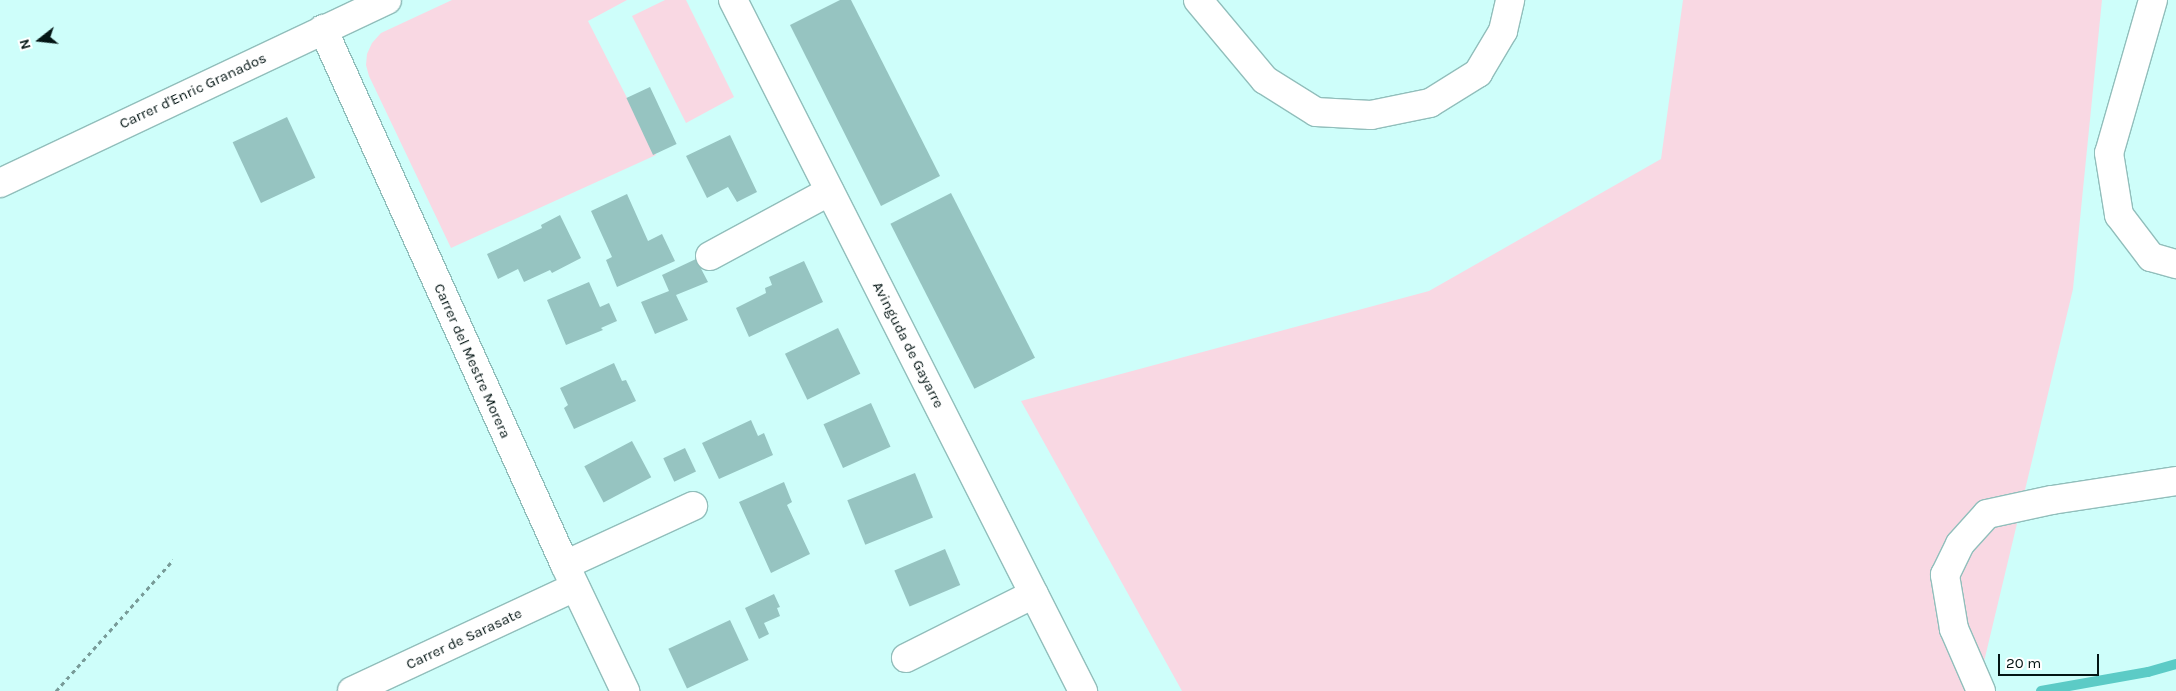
<!DOCTYPE html>
<html>
<head>
<meta charset="utf-8">
<style>
  body { margin:0 }
  #map { position:relative; width:2176px; height:691px; overflow:hidden; background:#cefefa; font-family:Karla,sans-serif }
  div>[style] { position:absolute }
  [style*='--x'] { left:calc(var(--x)*1px); top:calc(var(--y)*1px); width:calc(var(--w)*1px); rotate:calc(var(--a)*1deg) }
  .green>* { inset:0; background:#f9d8e3 }
  .stream>* { height:10px; margin:-5px; padding:0 5px; transform-origin:5px; border-radius:5px; background:#5ccbc6 }
  .building>* { inset:0; background:#96c4c1; transform-origin:0 0 }
  .path>* { height:3px; margin-top:-1.5px; transform-origin:0; background:repeating-linear-gradient(90deg,#789b98 0 4px,transparent 0 8px) }
  .roads { filter:drop-shadow(1px 0 #91bebb) drop-shadow(-1px 0 #91bebb) drop-shadow(0 1px #91bebb) drop-shadow(0 -1px #91bebb) }
  .minor>* { height:28px; margin:-14px; padding:0 14px; transform-origin:14px; border-radius:14px; background:#fff }
  span { translate:-50% -50%; white-space:nowrap; text-align:center; line-height:1.15; -webkit-text-stroke:4px #fff; paint-order:stroke }
  .street-label { font-size:15px; color:#041514 }
  .north { position:absolute; left:15px; top:15px; width:50px; height:50px; -webkit-text-stroke:4px #fff; paint-order:stroke; rotate:254deg; font-size:14px; font-weight:700; line-height:20px; text-align:center; color:#041514 }
  .north::after { content:''; display:block; margin:auto; width:18px; height:22px; background:#041514; clip-path:polygon(50% 0,100% 100%,50% 72%,0 100%) }
  .scale { position:absolute; left:1998px; top:654px; width:101px; height:22px; box-sizing:border-box; border:2px solid #041514; border-top:0; padding-left:6px; font-size:15px; line-height:18px; white-space:nowrap; color:#041514; -webkit-text-stroke:4px #fff; paint-order:stroke }
</style>
</head>
<body>
<div id="map">
  <div class="green">
    <i style="clip-path:polygon(452px 0,627px 0,588px 21px,656px 155px,451px 248px,369px 76px,366px 65px,367px 54px,372px 43px,381px 33px)"></i>
    <i style="clip-path:polygon(665px 0,686px 0,734px 97px,686px 123px,632px 16px)"></i>
    <i style="clip-path:polygon(1683px 0,2102px 0,2073px 289px,1977px 691px,1182px 691px,1021px 401px,1429px 291px,1661px 159px)"></i>
  </div>
  <div class="stream">
    <i style="--x:2041;--y:691;--w:109;--a:-10.1"></i>
    <i style="--x:2148;--y:672;--w:29;--a:-16"></i>
  </div>
  <div class="building">
    <i style="clip-path:polygon(840px 0,851px 0,940px 176px,881px 206px,790px 25px)"></i>
    <i style="left:650px;top:87px;width:63px;height:26px;rotate:65deg"></i>
    <i style="left:287px;top:117px;width:67px;height:60px;rotate:65deg"></i>
    <i style="clip-path:polygon(730px 135px,757px 192px,737px 202px,728px 187px,707px 198px,686px 156px)"></i>
    <i style="left:951px;top:193px;width:185px;height:68px;rotate:63deg"></i>
    <i style="clip-path:polygon(627px 194px,648px 241px,662px 234px,675px 261px,617px 287px,606px 260px,612px 257px,591px 211px)"></i>
    <i style="clip-path:polygon(560px 215px,581px 258px,552px 273px,550px 270px,524px 282px,518px 269px,498px 279px,487px 254px,542px 228px,541px 225px)"></i>
    <i style="clip-path:polygon(696px 259px,708px 282px,676px 295px,688px 320px,655px 334px,641px 302px,669px 291px,662px 275px)"></i>
    <i style="clip-path:polygon(804px 261px,823px 302px,749px 337px,736px 308px,766px 293px,765px 288px,772px 285px,769px 277px)"></i>
    <i style="clip-path:polygon(589px 282px,600px 307px,609px 303px,617px 321px,601px 328px,603px 330px,566px 345px,547px 300px)"></i>
    <i style="left:838px;top:328px;width:51px;height:59px;rotate:64deg"></i>
    <i style="clip-path:polygon(614px 363px,622px 381px,626px 380px,636px 401px,574px 429px,564px 408px,568px 405px,560px 388px)"></i>
    <i style="left:871px;top:403px;width:48px;height:52px;rotate:66deg"></i>
    <i style="clip-path:polygon(751px 420px,758px 436px,764px 433px,773px 455px,719px 479px,702px 443px)"></i>
    <i style="left:632px;top:441px;width:41px;height:54px;rotate:62deg"></i>
    <i style="left:685px;top:448px;width:26px;height:24px;rotate:65deg"></i>
    <i style="left:915px;top:473px;width:48px;height:73px;rotate:68deg"></i>
    <i style="clip-path:polygon(784px 482px,792px 502px,787px 505px,810px 554px,771px 573px,739px 502px)"></i>
    <i style="left:945px;top:549px;width:39px;height:55px;rotate:67deg"></i>
    <i style="clip-path:polygon(774px 594px,780px 607px,777px 608px,780px 616px,764px 623px,769px 634px,759px 639px,745px 608px)"></i>
    <i style="left:730px;top:620px;width:44px;height:68px;rotate:65deg"></i>
  </div>
  <div class="path">
    <i style="--x:56;--y:691;--w:176;--a:-48.2"></i>
  </div>
  <div class="roads">
    <div class="minor">
      <i style="--x:733;--y:0;--w:775;--a:63.14"></i>
      <i style="--x:1198;--y:0;--w:104;--a:50.1"></i>
      <i style="--x:1265;--y:80;--w:60;--a:32.1"></i>
      <i style="--x:1316;--y:112;--w:55;--a:3.1"></i>
      <i style="--x:1371;--y:115;--w:60;--a:-11.5"></i>
      <i style="--x:1430;--y:103;--w:57;--a:-32"></i>
      <i style="--x:1478;--y:73;--w:49;--a:-59.2"></i>
      <i style="--x:1503;--y:31;--w:32;--a:-77"></i>
      <i style="--x:2153;--y:0;--w:159;--a:106"></i>
      <i style="--x:2109;--y:153;--w:63;--a:80.8"></i>
      <i style="--x:2119;--y:215;--w:53;--a:52.7"></i>
      <i style="--x:2151;--y:257;--w:26;--a:16"></i>
      <i style="--x:323;--y:29;--w:588;--a:65.7"></i>
      <i style="--x:565;--y:565;--w:140;--a:64.5"></i>
      <i style="--x:0;--y:183;--w:428;--a:-25.3"></i>
      <i style="--x:710;--y:256;--w:136;--a:-28.4"></i>
      <i style="--x:565;--y:565;--w:141;--a:-24.7"></i>
      <i style="--x:906;--y:658;--w:143;--a:-26.6"></i>
      <i style="--x:352;--y:691;--w:246;--a:-25"></i>
      <i style="--x:1981;--y:691;--w:68;--a:-113.5"></i>
      <i style="--x:1954;--y:629;--w:55;--a:-99.5"></i>
      <i style="--x:1945;--y:575;--w:34;--a:-64"></i>
      <i style="--x:1960;--y:544;--w:40;--a:-48"></i>
      <i style="--x:1987;--y:514;--w:66;--a:-12.2"></i>
      <i style="--x:2052;--y:500;--w:125;--a:-8.7"></i>
    </div>
  </div>
  <div class="street-label">
    <span style="left:193px;top:91px;rotate:-25deg">Carrer d'Enric Granados</span>
    <span style="left:908px;top:345px;rotate:63deg">Avinguda de Gayarre</span>
    <span style="left:472px;top:361px;rotate:66deg">Carrer del Mestre Morera</span>
    <span style="left:464px;top:639px;rotate:-25deg">Carrer de Sarasate</span>
  </div>
  <div class="north">N</div>
  <div class="scale">20 m</div>
</div>
</body>
</html>
